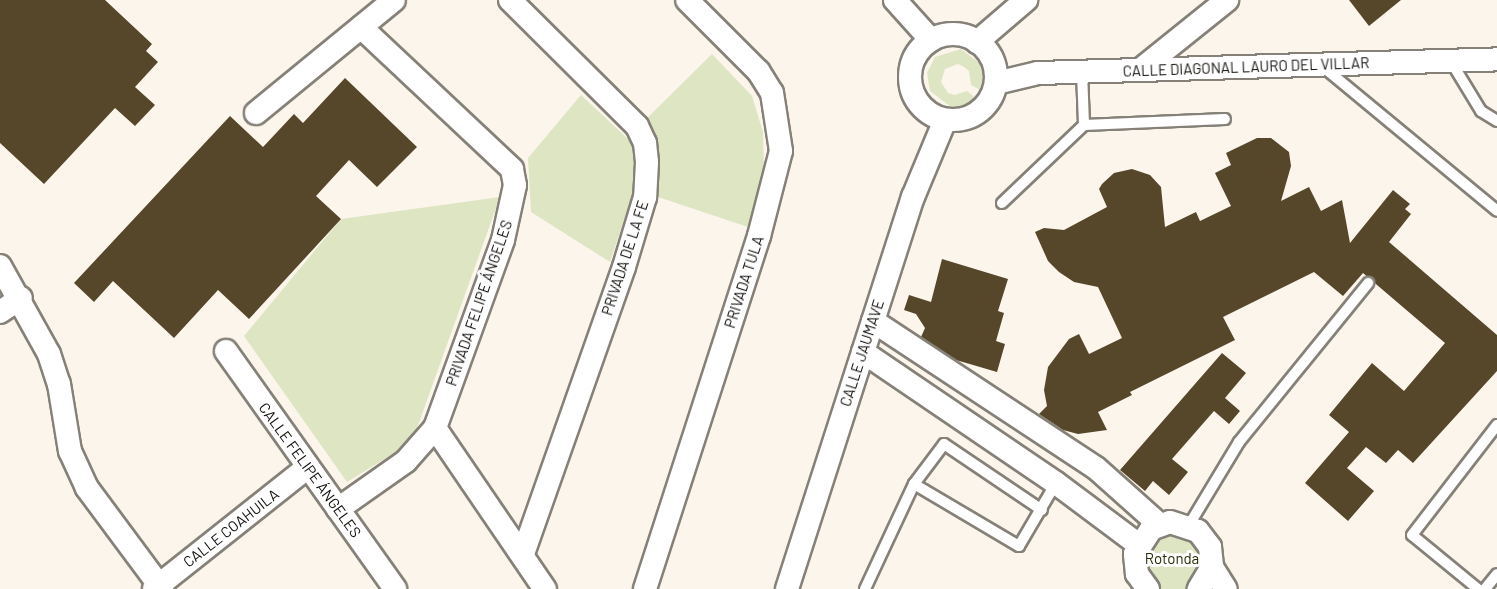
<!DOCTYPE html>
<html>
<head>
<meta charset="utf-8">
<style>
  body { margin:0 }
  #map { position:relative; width:1497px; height:589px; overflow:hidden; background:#fbf5eb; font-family:Barlow,sans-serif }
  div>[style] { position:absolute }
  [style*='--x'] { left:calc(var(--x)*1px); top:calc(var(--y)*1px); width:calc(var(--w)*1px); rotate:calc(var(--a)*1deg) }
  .green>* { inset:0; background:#dee5c3 }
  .building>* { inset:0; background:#56472b }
  .roads { filter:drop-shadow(2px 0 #868178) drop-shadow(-2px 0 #868178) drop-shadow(0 2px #868178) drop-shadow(0 -2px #868178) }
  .service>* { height:10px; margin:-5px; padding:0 5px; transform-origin:5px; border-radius:5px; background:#fff }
  .minor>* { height:22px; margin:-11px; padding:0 11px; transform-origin:11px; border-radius:11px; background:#fff }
  .minor>.ring { margin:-11px; padding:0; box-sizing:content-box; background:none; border:22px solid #fff; border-radius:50% }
  span { translate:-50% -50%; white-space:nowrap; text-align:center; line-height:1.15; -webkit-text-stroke:6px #fff; paint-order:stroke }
  .street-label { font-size:15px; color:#110f0c }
  .park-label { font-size:15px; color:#282c02 }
</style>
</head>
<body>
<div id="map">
  <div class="green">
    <i style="clip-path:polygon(961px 49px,982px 65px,985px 83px,982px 91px,971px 85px,969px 71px,964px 67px,958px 64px,945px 69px,941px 82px,948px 93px,955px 95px,967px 91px,977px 99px,960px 107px,951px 107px,930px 91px,927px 73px,935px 57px)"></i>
    <i style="clip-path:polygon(712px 54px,752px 96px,763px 132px,764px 171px,748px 227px,634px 189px,610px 262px,531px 212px,528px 158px,581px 95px,627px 138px)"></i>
    <i style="clip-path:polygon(500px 197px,412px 442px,347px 482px,244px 336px,341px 219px)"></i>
    <i style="clip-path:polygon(1161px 532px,1193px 537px,1205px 559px,1191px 589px,1153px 589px,1142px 549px)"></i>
  </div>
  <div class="building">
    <i style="clip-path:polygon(0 0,105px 0,152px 44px,146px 51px,158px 62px,135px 87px,155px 105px,135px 126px,115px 108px,44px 184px,0 143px)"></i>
    <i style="clip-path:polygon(1349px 0,1401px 0,1369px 26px)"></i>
    <i style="clip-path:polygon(345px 78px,417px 147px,377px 187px,349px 160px,316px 196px,341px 219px,249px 319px,218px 290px,174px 338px,113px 281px,94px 302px,74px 283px,230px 116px,263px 147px,294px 114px,303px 123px)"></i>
    <i style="clip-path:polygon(1257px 138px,1271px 138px,1289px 152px,1291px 166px,1281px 201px,1309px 187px,1321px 211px,1342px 200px,1350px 243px,1393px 190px,1410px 204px,1405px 209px,1411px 214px,1389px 242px,1497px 335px,1497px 371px,1413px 463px,1398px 450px,1386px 463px,1366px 447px,1347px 468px,1374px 491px,1348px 521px,1305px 483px,1349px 432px,1329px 415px,1372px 363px,1404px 391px,1445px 343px,1363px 273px,1343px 296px,1314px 272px,1223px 317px,1235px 340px,1130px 392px,1132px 395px,1098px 412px,1107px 430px,1078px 434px,1063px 430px,1039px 414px,1047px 406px,1044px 390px,1048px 367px,1069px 339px,1079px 334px,1089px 354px,1122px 338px,1098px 287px,1074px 282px,1059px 272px,1048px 261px,1035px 232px,1044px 228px,1064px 230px,1107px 207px,1099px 189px,1102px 184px,1114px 173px,1132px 169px,1150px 175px,1161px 187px,1165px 227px,1196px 212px,1200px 221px,1231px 206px,1215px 173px,1231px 165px,1226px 153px)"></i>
    <i style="clip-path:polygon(942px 259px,1008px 279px,998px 311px,1004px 313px,996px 341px,1005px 344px,997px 372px,956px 360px,921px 337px,925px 328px,916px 314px,904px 310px,909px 295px,931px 302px)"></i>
    <i style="clip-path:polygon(1222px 353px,1246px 373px,1225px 398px,1240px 411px,1229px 424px,1214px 411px,1172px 459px,1188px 472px,1169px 495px,1153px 481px,1145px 491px,1120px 470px)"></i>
  </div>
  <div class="roads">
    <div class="service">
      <i style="--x:1450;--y:60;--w:60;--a:58.7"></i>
      <i style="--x:1481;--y:111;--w:19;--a:32"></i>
      <i style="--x:1322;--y:66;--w:227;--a:39.6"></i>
      <i style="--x:1082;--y:72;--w:53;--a:87.8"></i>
      <i style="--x:1002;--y:203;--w:113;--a:-43.6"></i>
      <i style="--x:1084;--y:125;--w:141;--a:-2.4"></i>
      <i style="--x:914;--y:484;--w:122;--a:30.6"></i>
      <i style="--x:1019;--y:546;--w:73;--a:-59.6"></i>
      <i style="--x:1189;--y:525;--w:97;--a:-58.9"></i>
      <i style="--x:1239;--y:442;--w:205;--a:-50.9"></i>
      <i style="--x:865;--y:589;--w:116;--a:-65"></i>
      <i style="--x:914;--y:484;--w:50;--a:-53.1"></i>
      <i style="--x:944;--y:444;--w:118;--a:34"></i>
      <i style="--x:1478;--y:589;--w:85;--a:-140.7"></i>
      <i style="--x:1412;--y:535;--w:139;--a:-52.3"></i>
      <i style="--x:1485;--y:589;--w:19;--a:-51"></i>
    </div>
    <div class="minor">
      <i style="--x:510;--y:0;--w:179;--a:44.8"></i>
      <i style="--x:637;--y:126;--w:19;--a:65"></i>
      <i style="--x:645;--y:143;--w:19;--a:84"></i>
      <i style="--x:647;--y:162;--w:35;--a:93"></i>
      <i style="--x:645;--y:197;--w:73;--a:106.7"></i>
      <i style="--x:624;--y:267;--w:306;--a:109.4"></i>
      <i style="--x:895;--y:0;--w:54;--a:48"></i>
      <i class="ring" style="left:910px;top:34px;width:64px;height:64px"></i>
      <i style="--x:977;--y:42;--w:65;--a:-40.6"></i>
      <i style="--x:1140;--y:70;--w:112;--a:-38.8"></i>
      <i style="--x:996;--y:83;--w:43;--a:-13.4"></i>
      <i style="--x:1038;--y:73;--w:459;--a:-1.7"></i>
      <i style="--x:256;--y:113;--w:178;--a:-39.3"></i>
      <i style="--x:0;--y:266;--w:101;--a:60.9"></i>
      <i style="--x:49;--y:354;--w:32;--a:72"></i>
      <i style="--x:59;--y:384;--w:68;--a:80.7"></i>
      <i style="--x:70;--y:451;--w:41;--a:65.3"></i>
      <i style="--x:87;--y:488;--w:126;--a:53.4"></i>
      <i style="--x:0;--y:312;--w:25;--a:-34"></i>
      <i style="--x:873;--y:321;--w:267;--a:33.4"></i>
      <i style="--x:1096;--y:468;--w:86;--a:41.7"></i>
      <i style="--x:226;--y:351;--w:292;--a:54.6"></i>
      <i style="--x:863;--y:352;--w:233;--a:34.2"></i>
      <i style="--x:1056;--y:483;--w:104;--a:36.8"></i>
      <i style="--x:435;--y:428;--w:195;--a:55.7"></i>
      <i style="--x:338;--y:509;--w:83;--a:-35.2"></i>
      <i style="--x:406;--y:461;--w:44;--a:-48.7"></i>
      <i style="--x:435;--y:428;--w:200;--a:-70.1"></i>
      <i style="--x:503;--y:240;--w:56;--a:-77.7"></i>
      <i style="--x:515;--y:185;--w:16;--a:-101"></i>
      <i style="--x:512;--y:169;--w:207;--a:-136.8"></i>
      <i style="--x:1212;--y:567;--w:26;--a:58"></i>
      <i style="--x:154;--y:589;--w:196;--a:-38.4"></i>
      <i style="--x:645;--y:589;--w:371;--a:-72.1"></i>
      <i style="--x:759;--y:236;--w:88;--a:-75.5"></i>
      <i style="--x:781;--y:151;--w:59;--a:-98.8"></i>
      <i style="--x:772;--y:93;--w:26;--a:-122"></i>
      <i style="--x:758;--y:71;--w:100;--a:-135"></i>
      <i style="--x:787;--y:589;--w:412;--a:-72.2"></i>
      <i style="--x:913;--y:197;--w:83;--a:-67.4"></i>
      <i style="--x:1148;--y:589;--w:19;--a:-126"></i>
      <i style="--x:1137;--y:574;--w:20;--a:-96"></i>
      <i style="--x:1135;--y:554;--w:30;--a:-57"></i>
      <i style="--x:1151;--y:529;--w:20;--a:-20"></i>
      <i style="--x:1170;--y:522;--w:29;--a:18"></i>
      <i style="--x:1198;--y:531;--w:20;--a:53"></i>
      <i style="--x:1210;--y:547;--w:20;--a:84"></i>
      <i style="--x:1212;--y:567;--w:26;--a:121"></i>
    </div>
  </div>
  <div class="street-label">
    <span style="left:1246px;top:67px;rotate:-2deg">CALLE DIAGONAL LAURO DEL VILLAR</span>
    <span style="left:625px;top:258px;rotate:-72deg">PRIVADA DE LA FE</span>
    <span style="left:744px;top:282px;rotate:-72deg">PRIVADA TULA</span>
    <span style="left:479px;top:303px;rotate:-71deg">PRIVADA FELIPE ÁNGELES</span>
    <span style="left:862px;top:353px;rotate:-72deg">CALLE JAUMAVE</span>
    <span style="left:310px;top:470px;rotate:54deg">CALLE FELIPE ÁNGELES</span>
    <span style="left:231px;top:528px;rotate:-38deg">CALLE COAHUILA</span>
  </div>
  <div class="park-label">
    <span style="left:1172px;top:559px">Rotonda</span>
  </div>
</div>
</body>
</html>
